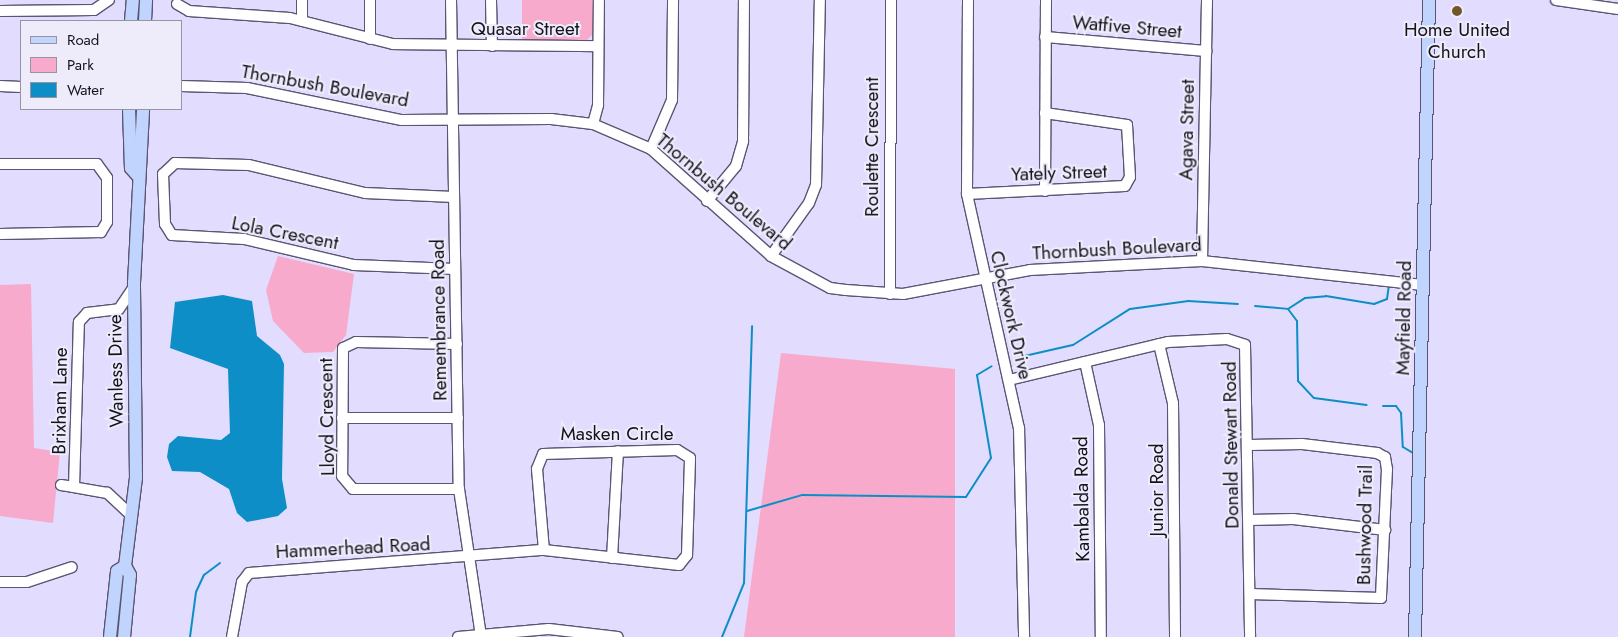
<!DOCTYPE html>
<html>
<head>
<meta charset="utf-8">
<style>
  body { margin:0 }
  #map { position:relative; width:1618px; height:637px; overflow:hidden; background:#e2dcfe; font-family:Jost,sans-serif }
  div>[style] { position:absolute }
  [style*='--x'] { left:calc(var(--x)*1px); top:calc(var(--y)*1px); width:calc(var(--w)*1px); rotate:calc(var(--a)*1deg) }
  .green>* { inset:0; background:#f7aacc }
  .water>* { inset:0; background:#0e8ec6 }
  .stream>* { height:2px; margin:-1px; padding:0 1px; transform-origin:1px; border-radius:1px; background:#0e8ec6 }
  .roads { filter:drop-shadow(1px 0 #5b5572) drop-shadow(-1px 0 #5b5572) drop-shadow(0 1px #5b5572) drop-shadow(0 -1px #5b5572) }
  .minor>* { height:10px; margin:-5px; padding:0 5px; transform-origin:5px; border-radius:5px; background:#fff }
  .major>* { height:12px; margin:-6px; padding:0 6px; transform-origin:6px; border-radius:6px; background:#c1d4fd }
  .dots>* { width:14px; height:14px; translate:-50% -50%; box-sizing:border-box; border:2px solid #eeecfa; border-radius:50% }
  span { translate:-50% -50%; white-space:nowrap; text-align:center; line-height:1.15; -webkit-text-stroke:4px #eeecfa; paint-order:stroke }
  .street-label { font-size:19px; color:#14121d }
  .poi-label { font-size:19px; color:#14121d }
  .legend { position:absolute; left:20px; top:20px; width:162px; height:90px; box-sizing:border-box; background:#eeecfa; border:1px solid #9795a2; margin:0; padding:6px 9px; list-style:none; font-size:15px; color:#14121d }
  .legend li { display:flex; align-items:center; gap:10px; height:25px }
  .legend b { width:25px; border:1px solid #9795a2 }
</style>
</head>
<body>
<div id="map">
  <div class="green">
    <i style="clip-path:polygon(522px 0,595px 0,595px 32px,585px 42px,522px 42px)"></i>
    <i style="clip-path:polygon(278px 256px,354px 274px,346px 335px,333px 352px,304px 353px,273px 321px,266px 290px)"></i>
    <i style="clip-path:polygon(31px 284px,34px 448px,60px 452px,53px 523px,0 516px,0 285px)"></i>
    <i style="clip-path:polygon(781px 353px,955px 369px,955px 637px,744px 637px)"></i>
  </div>
  <div class="water">
    <i style="clip-path:polygon(223px 295px,252px 301px,257px 336px,280px 355px,284px 364px,282px 479px,287px 508px,278px 516px,247px 522px,237px 513px,229px 489px,200px 472px,172px 471px,167px 457px,169px 444px,178px 436px,221px 440px,230px 433px,228px 369px,170px 348px,175px 302px)"></i>
  </div>
  <div class="stream">
    <i style="--x:1255;--y:306;--w:33;--a:5"></i>
    <i style="--x:1288;--y:309;--w:20;--a:-33"></i>
    <i style="--x:1305;--y:298;--w:21;--a:-5"></i>
    <i style="--x:1326;--y:296;--w:49;--a:9.5"></i>
    <i style="--x:1374;--y:304;--w:14;--a:-21"></i>
    <i style="--x:1387;--y:299;--w:15;--a:-82"></i>
    <i style="--x:1288;--y:309;--w:15;--a:53"></i>
    <i style="--x:1297;--y:321;--w:60;--a:89"></i>
    <i style="--x:1298;--y:381;--w:23;--a:47"></i>
    <i style="--x:1314;--y:398;--w:53;--a:7.5"></i>
    <i style="--x:1020;--y:357;--w:54;--a:-12.8"></i>
    <i style="--x:1073;--y:345;--w:67;--a:-32.3"></i>
    <i style="--x:1130;--y:309;--w:59;--a:-7.9"></i>
    <i style="--x:1188;--y:301;--w:50;--a:3.4"></i>
    <i style="--x:1383;--y:406;--w:13;--a:0"></i>
    <i style="--x:1396;--y:406;--w:9;--a:54"></i>
    <i style="--x:1401;--y:413;--w:34;--a:87"></i>
    <i style="--x:1403;--y:447;--w:12;--a:31"></i>
    <i style="--x:747;--y:511;--w:57;--a:-16.2"></i>
    <i style="--x:802;--y:495;--w:164;--a:0.7"></i>
    <i style="--x:966;--y:497;--w:46;--a:-57.3"></i>
    <i style="--x:991;--y:458;--w:84;--a:-99.6"></i>
    <i style="--x:977;--y:375;--w:17;--a:-31"></i>
    <i style="--x:190;--y:637;--w:45;--a:-82.4"></i>
    <i style="--x:196;--y:592;--w:19;--a:-65"></i>
    <i style="--x:204;--y:575;--w:20;--a:-37"></i>
    <i style="--x:722;--y:637;--w:58;--a:-67.8"></i>
    <i style="--x:744;--y:583;--w:257;--a:-88.2"></i>
  </div>
  <div class="roads">
    <div class="minor">
      <i style="--x:302;--y:0;--w:21;--a:90"></i>
      <i style="--x:370;--y:0;--w:39;--a:90"></i>
      <i style="--x:451;--y:0;--w:489;--a:89.1"></i>
      <i style="--x:459;--y:489;--w:150;--a:81.5"></i>
      <i style="--x:491;--y:0;--w:46;--a:88.8"></i>
      <i style="--x:968;--y:0;--w:194;--a:90.3"></i>
      <i style="--x:967;--y:194;--w:240;--a:77.5"></i>
      <i style="--x:1019;--y:428;--w:209;--a:88.6"></i>
      <i style="--x:1556;--y:0;--w:63;--a:8.3"></i>
      <i style="--x:177;--y:4;--w:14;--a:30"></i>
      <i style="--x:189;--y:11;--w:101;--a:4"></i>
      <i style="--x:290;--y:18;--w:106;--a:14.2"></i>
      <i style="--x:393;--y:44;--w:205;--a:0.6"></i>
      <i style="--x:0;--y:11;--w:94;--a:-0.6"></i>
      <i style="--x:94;--y:10;--w:18;--a:-34"></i>
      <i style="--x:1045;--y:37;--w:162;--a:5"></i>
      <i style="--x:0;--y:86;--w:21;--a:3"></i>
      <i style="--x:181;--y:86;--w:66;--a:1.7"></i>
      <i style="--x:247;--y:88;--w:158;--a:11.7"></i>
      <i style="--x:402;--y:120;--w:149;--a:-0.4"></i>
      <i style="--x:551;--y:119;--w:42;--a:6.8"></i>
      <i style="--x:593;--y:124;--w:63;--a:23.3"></i>
      <i style="--x:651;--y:149;--w:161;--a:41.7"></i>
      <i style="--x:771;--y:256;--w:67;--a:28.5"></i>
      <i style="--x:830;--y:288;--w:16;--a:7"></i>
      <i style="--x:846;--y:290;--w:57;--a:4"></i>
      <i style="--x:903;--y:294;--w:129;--a:-10.7"></i>
      <i style="--x:1030;--y:270;--w:172;--a:-3"></i>
      <i style="--x:1202;--y:261;--w:222;--a:6.2"></i>
      <i style="--x:593;--y:124;--w:20;--a:-75"></i>
      <i style="--x:598;--y:105;--w:105;--a:-89.5"></i>
      <i style="--x:651;--y:149;--w:53;--a:-66.8"></i>
      <i style="--x:672;--y:100;--w:100;--a:-89.4"></i>
      <i style="--x:0;--y:164;--w:97;--a:0"></i>
      <i style="--x:97;--y:164;--w:17;--a:54"></i>
      <i style="--x:107;--y:178;--w:44;--a:90"></i>
      <i style="--x:107;--y:222;--w:12;--a:121"></i>
      <i style="--x:101;--y:232;--w:101;--a:178.9"></i>
      <i style="--x:1045;--y:191;--w:191;--a:-89.7"></i>
      <i style="--x:967;--y:194;--w:158;--a:-2.9"></i>
      <i style="--x:1125;--y:186;--w:10;--a:-61"></i>
      <i style="--x:1130;--y:177;--w:52;--a:-93.3"></i>
      <i style="--x:1127;--y:125;--w:83;--a:-171.7"></i>
      <i style="--x:454;--y:197;--w:89;--a:-177.4"></i>
      <i style="--x:365;--y:193;--w:120;--a:-166.5"></i>
      <i style="--x:248;--y:165;--w:73;--a:-178.4"></i>
      <i style="--x:175;--y:163;--w:16;--a:137"></i>
      <i style="--x:163;--y:174;--w:50;--a:87.7"></i>
      <i style="--x:165;--y:224;--w:13;--a:58"></i>
      <i style="--x:172;--y:235;--w:72;--a:3.2"></i>
      <i style="--x:244;--y:239;--w:113;--a:13.3"></i>
      <i style="--x:354;--y:265;--w:101;--a:2.3"></i>
      <i style="--x:707;--y:201;--w:45;--a:-50.4"></i>
      <i style="--x:736;--y:166;--w:26;--a:-74"></i>
      <i style="--x:743;--y:141;--w:141;--a:-89.6"></i>
      <i style="--x:771;--y:256;--w:65;--a:-54.4"></i>
      <i style="--x:809;--y:203;--w:19;--a:-69"></i>
      <i style="--x:816;--y:185;--w:185;--a:-88.8"></i>
      <i style="--x:1202;--y:261;--w:261;--a:-88.9"></i>
      <i style="--x:890;--y:294;--w:294;--a:-89.8"></i>
      <i style="--x:457;--y:344;--w:101;--a:-178.9"></i>
      <i style="--x:356;--y:342;--w:14;--a:155"></i>
      <i style="--x:343;--y:348;--w:128;--a:90.4"></i>
      <i style="--x:342;--y:476;--w:17;--a:50"></i>
      <i style="--x:353;--y:489;--w:106;--a:0"></i>
      <i style="--x:1159;--y:344;--w:61;--a:76.7"></i>
      <i style="--x:1173;--y:403;--w:234;--a:89.5"></i>
      <i style="--x:1085;--y:362;--w:65;--a:77.5"></i>
      <i style="--x:1099;--y:425;--w:212;--a:89.5"></i>
      <i style="--x:1009;--y:380;--w:163;--a:-13.4"></i>
      <i style="--x:1168;--y:342;--w:59;--a:-2.9"></i>
      <i style="--x:1227;--y:339;--w:19;--a:18"></i>
      <i style="--x:1245;--y:345;--w:292;--a:89"></i>
      <i style="--x:342;--y:418;--w:116;--a:0"></i>
      <i style="--x:1249;--y:445;--w:53;--a:-1.1"></i>
      <i style="--x:1302;--y:444;--w:76;--a:6.8"></i>
      <i style="--x:1377;--y:453;--w:9;--a:27"></i>
      <i style="--x:1385;--y:457;--w:12;--a:81"></i>
      <i style="--x:1387;--y:469;--w:129;--a:92.7"></i>
      <i style="--x:1381;--y:598;--w:131;--a:-178.3"></i>
      <i style="--x:61;--y:485;--w:13;--a:9"></i>
      <i style="--x:131;--y:515;--w:33;--a:-137"></i>
      <i style="--x:107;--y:493;--w:34;--a:-170"></i>
      <i style="--x:74;--y:487;--w:165;--a:-88.3"></i>
      <i style="--x:79;--y:322;--w:12;--a:-48"></i>
      <i style="--x:87;--y:313;--w:32;--a:-7"></i>
      <i style="--x:119;--y:309;--w:27;--a:-56"></i>
      <i style="--x:1250;--y:520;--w:43;--a:-1.3"></i>
      <i style="--x:1293;--y:519;--w:93;--a:6.8"></i>
      <i style="--x:612;--y:558;--w:107;--a:-86.8"></i>
      <i style="--x:0;--y:582;--w:27;--a:0"></i>
      <i style="--x:27;--y:582;--w:47;--a:-18.4"></i>
      <i style="--x:232;--y:637;--w:56;--a:-79.7"></i>
      <i style="--x:242;--y:582;--w:11;--a:-52"></i>
      <i style="--x:249;--y:573;--w:296;--a:-4.5"></i>
      <i style="--x:544;--y:550;--w:136;--a:6.3"></i>
      <i style="--x:679;--y:565;--w:13;--a:-51"></i>
      <i style="--x:687;--y:555;--w:97;--a:-88.2"></i>
      <i style="--x:690;--y:458;--w:15;--a:-148"></i>
      <i style="--x:677;--y:450;--w:134;--a:178.3"></i>
      <i style="--x:543;--y:454;--w:16;--a:112"></i>
      <i style="--x:537;--y:469;--w:81;--a:85.1"></i>
      <i style="--x:458;--y:637;--w:91;--a:-5"></i>
      <i style="--x:549;--y:629;--w:69;--a:6.6"></i>
    </div>
    <div class="major">
      <i style="--x:131;--y:21;--w:21;--a:-85"></i>
      <i style="--x:145;--y:21;--w:21;--a:-87"></i>
      <i style="--x:129;--y:109;--w:59;--a:88.1"></i>
      <i style="--x:131;--y:168;--w:9;--a:49"></i>
      <i style="--x:110;--y:637;--w:66;--a:-83.9"></i>
      <i style="--x:117;--y:571;--w:9;--a:-32"></i>
      <i style="--x:124;--y:637;--w:62;--a:-84.5"></i>
      <i style="--x:130;--y:575;--w:10;--a:-119"></i>
      <i style="--x:125;--y:566;--w:89;--a:-82.9"></i>
      <i style="--x:136;--y:478;--w:195;--a:-90.6"></i>
      <i style="--x:134;--y:283;--w:174;--a:-87"></i>
      <i style="--x:1415;--y:637;--w:637;--a:-88.74"></i>
    </div>
  </div>
  <div class="dots">
    <i style="left:1457px;top:11px;background:#73572a"></i>
  </div>
  <div class="street-label">
    <span style="left:1127px;top:27px;rotate:5deg">Watfive Street</span>
    <span style="left:525px;top:29px">Quasar Street</span>
    <span style="left:325px;top:86px;rotate:10deg">Thornbush Boulevard</span>
    <span style="left:1187px;top:130px;rotate:-89deg">Agava Street</span>
    <span style="left:872px;top:147px;rotate:-90deg">Roulette Crescent</span>
    <span style="left:1059px;top:173px;rotate:-2deg">Yately Street</span>
    <span style="left:724px;top:192px;rotate:40deg">Thornbush Boulevard</span>
    <span style="left:285px;top:233px;rotate:11deg">Lola Crescent</span>
    <span style="left:1117px;top:249px;rotate:-3deg">Thornbush Boulevard</span>
    <span style="left:1011px;top:315px;rotate:77deg">Clockwork Drive</span>
    <span style="left:1404px;top:318px;rotate:-89deg">Mayfield Road</span>
    <span style="left:439px;top:320px;rotate:-91deg">Remembrance Road</span>
    <span style="left:116px;top:371px;rotate:-91deg">Wanless Drive</span>
    <span style="left:60px;top:401px;rotate:-89deg">Brixham Lane</span>
    <span style="left:327px;top:417px;rotate:-91deg">Lloyd Crescent</span>
    <span style="left:617px;top:434px">Masken Circle</span>
    <span style="left:1231px;top:445px;rotate:-91deg">Donald Stewart Road</span>
    <span style="left:1157px;top:490px;rotate:-90deg">Junior Road</span>
    <span style="left:1082px;top:499px;rotate:-91deg">Kambalda Road</span>
    <span style="left:1365px;top:525px;rotate:-89deg">Bushwood Trail</span>
    <span style="left:353px;top:548px;rotate:-3deg">Hammerhead Road</span>
  </div>
  <div class="poi-label">
    <span style="left:1457px;top:41px">Home United<br>Church</span>
  </div>
  <ul class="legend">
  <li><b style="height:6px;background:#c1d4fd"></b>Road</li>
  <li><b style="height:14px;background:#f7aacc"></b>Park</li>
  <li><b style="height:14px;background:#0e8ec6"></b>Water</li>
  </ul>
</div>
</body>
</html>
